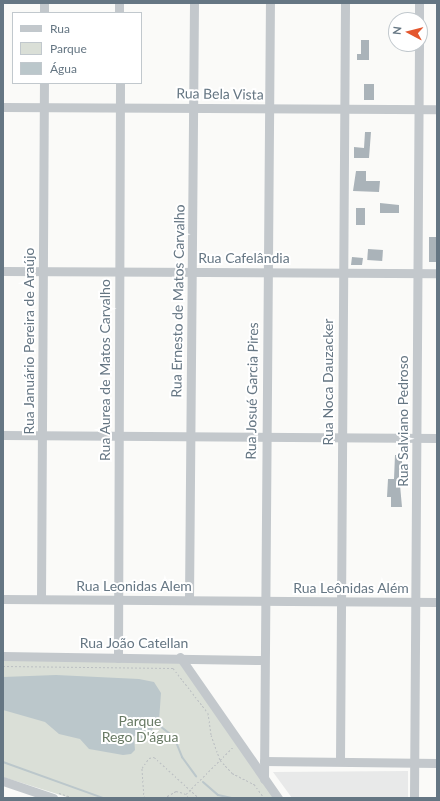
<!DOCTYPE html>
<html>
<head>
<meta charset="utf-8">
<style>
  body { margin:0 }
  #map { position:relative; width:440px; height:801px; overflow:hidden; background:#fafaf8; font-family:Lato,sans-serif }
  div>[style] { position:absolute }
  [style*='--x'] { left:calc(var(--x)*1px); top:calc(var(--y)*1px); width:calc(var(--w)*1px); rotate:calc(var(--a)*1deg) }
  .built>* { inset:0; background:#e8e9e9 }
  .green>* { inset:0; background:#dadfd7 }
  .water>* { inset:0; background:#bbc7cb }
  .stream>* { height:2px; margin:-1px; padding:0 1px; transform-origin:1px; border-radius:1px; background:#bbc7cb }
  .building>* { inset:0; background:#aab3b9; transform-origin:0 0 }
  .path>* { height:1px; margin-top:-0.5px; transform-origin:0; background:repeating-linear-gradient(90deg,#bbbfc2 0 2px,transparent 0 4px) }
  .minor>* { height:9px; margin:-4.5px; padding:0 4.5px; transform-origin:4.5px; border-radius:4.5px; background:#c3c8cc }
  span { translate:-50% -50%; white-space:nowrap; text-align:center; line-height:1.15; -webkit-text-stroke:4px #fff; paint-order:stroke }
  .street-label { font-size:14px; color:#657683 }
  .park-label { font-size:14px; color:#687a64 }
  .frame { position:absolute; inset:0; border:4px solid #657683; pointer-events:none }
  .legend { position:absolute; left:12px; top:12px; width:130px; height:72px; box-sizing:border-box; background:#fff; border:1px solid #c1c8cd; margin:0; padding:5px 7px; list-style:none; font-size:12px; color:#657683 }
  .legend li { display:flex; align-items:center; gap:8px; height:20px }
  .legend b { width:20px; border:1px solid #c1c8cd }
  .north { position:absolute; left:388px; top:12px; width:40px; height:40px; box-sizing:border-box; background:#fff; border:1px solid #c1c8cd; border-radius:50%; rotate:277deg; font-size:11px; font-weight:700; line-height:16px; text-align:center; color:#657683 }
  .north::after { content:''; display:block; margin:auto; width:14px; height:18px; background:#e4572e; clip-path:polygon(50% 0,100% 100%,50% 72%,0 100%) }
</style>
</head>
<body>
<div id="map">
  <div class="built">
    <i style="clip-path:polygon(408px 771px,408px 798px,292px 798px,273px 772px)"></i>
  </div>
  <div class="green">
    <i style="clip-path:polygon(3px 661px,178px 661px,277px 798px,70px 798px,3px 777px)"></i>
  </div>
  <div class="water">
    <i style="clip-path:polygon(56px 675px,139px 679px,154px 682px,161px 693px,159px 721px,144px 740px,137px 735px,134px 736px,135px 750px,131px 754px,123px 755px,89px 749px,80px 739px,59px 734px,45px 722px,3px 710px,3px 677px)"></i>
  </div>
  <div class="stream">
    <i style="--x:156;--y:723;--w:23;--a:38"></i>
    <i style="--x:174;--y:737;--w:22;--a:68"></i>
    <i style="--x:182;--y:757;--w:24;--a:54"></i>
    <i style="--x:3;--y:762;--w:106;--a:19.8"></i>
    <i style="--x:203;--y:782;--w:20;--a:41"></i>
    <i style="--x:218;--y:795;--w:14;--a:12"></i>
  </div>
  <div class="building">
    <i style="clip-path:polygon(361px 40px,369px 40px,369px 60px,357px 60px,357px 54px,361px 54px)"></i>
    <i style="left:364px;top:84px;width:10px;height:16px"></i>
    <i style="clip-path:polygon(365px 132px,371px 132px,369px 158px,354px 158px,354px 147px,364px 148px)"></i>
    <i style="clip-path:polygon(356px 171px,366px 171px,366px 181px,380px 181px,379px 192px,353px 191px)"></i>
    <i style="clip-path:polygon(380px 203px,399px 205px,399px 213px,380px 213px)"></i>
    <i style="left:356px;top:208px;width:9px;height:17px"></i>
    <i style="left:429px;top:237px;width:8px;height:25px"></i>
    <i style="left:368px;top:249px;width:15px;height:11px;rotate:4deg"></i>
    <i style="clip-path:polygon(352px 257px,363px 258px,362px 265px,351px 265px)"></i>
    <i style="clip-path:polygon(395px 455px,402px 455px,402px 469px,405px 469px,405px 474px,399px 474px,402px 507px,391px 507px,391px 497px,387px 497px,388px 479px,394px 479px)"></i>
  </div>
  <div class="path">
    <i style="--x:3;--y:666;--w:170;--a:0.7"></i>
    <i style="--x:173;--y:668;--w:57;--a:52.1"></i>
    <i style="--x:208;--y:713;--w:22;--a:82"></i>
    <i style="--x:211;--y:735;--w:27;--a:70"></i>
    <i style="--x:220;--y:760;--w:18;--a:47"></i>
    <i style="--x:232;--y:773;--w:25;--a:27"></i>
    <i style="--x:254;--y:784;--w:17;--a:54"></i>
    <i style="--x:59;--y:793;--w:16;--a:18"></i>
    <i style="--x:186;--y:794;--w:66;--a:-45"></i>
    <i style="--x:144;--y:798;--w:30;--a:-94"></i>
    <i style="--x:142;--y:768;--w:12;--a:-55"></i>
    <i style="--x:149;--y:758;--w:5;--a:-11"></i>
    <i style="--x:154;--y:757;--w:61;--a:42.3"></i>
    <i style="--x:164;--y:798;--w:14;--a:-30"></i>
    <i style="--x:176;--y:791;--w:8;--a:14"></i>
    <i style="--x:184;--y:793;--w:7;--a:45"></i>
  </div>
  <div class="minor">
    <i style="--x:44;--y:3;--w:10;--a:90"></i>
    <i style="--x:119;--y:3;--w:10;--a:90"></i>
    <i style="--x:419;--y:20;--w:17;--a:-90"></i>
    <i style="--x:3;--y:107;--w:434;--a:0.3"></i>
    <i style="--x:3;--y:271;--w:434;--a:0.3"></i>
    <i style="--x:3;--y:435;--w:434;--a:0.4"></i>
    <i style="--x:3;--y:599;--w:434;--a:0.4"></i>
    <i style="--x:41;--y:599;--w:516;--a:-89.67"></i>
    <i style="--x:189;--y:600;--w:597;--a:-89.52"></i>
    <i style="--x:3;--y:656;--w:261;--a:0.9"></i>
    <i style="--x:180;--y:657;--w:172;--a:55.2"></i>
    <i style="--x:118;--y:658;--w:575;--a:-89.8"></i>
    <i style="--x:264;--y:761;--w:173;--a:0.7"></i>
    <i style="--x:340;--y:761;--w:758;--a:-89.62"></i>
    <i style="--x:264;--y:779;--w:776;--a:-89.56"></i>
    <i style="--x:3;--y:781;--w:53;--a:18.8"></i>
    <i style="--x:414;--y:798;--w:754;--a:-89.62"></i>
  </div>
  <div class="street-label">
    <span style="left:220px;top:94px;rotate:1deg">Rua Bela Vista</span>
    <span style="left:244px;top:258px">Rua Cafelândia</span>
    <span style="left:178px;top:301px;rotate:-89deg">Rua Ernesto de Matos Carvalho</span>
    <span style="left:29px;top:341px;rotate:-90deg">Rua Januário Pereira de Araújo</span>
    <span style="left:105px;top:370px;rotate:-90deg">Rua Aurea de Matos Carvalho</span>
    <span style="left:328px;top:382px;rotate:-90deg">Rua Noca Dauzacker</span>
    <span style="left:252px;top:391px;rotate:-89deg">Rua Josué Garcia Pires</span>
    <span style="left:403px;top:421px;rotate:-90deg">Rua Salviano Pedroso</span>
    <span style="left:134px;top:586px">Rua Leonidas Alem</span>
    <span style="left:351px;top:588px">Rua Leônidas Além</span>
    <span style="left:134px;top:643px">Rua João Catellan</span>
  </div>
  <div class="park-label">
    <span style="left:140px;top:729px">Parque<br>Rego D'água</span>
  </div>
  <div class="frame"></div>
  <ul class="legend">
  <li><b style="height:5px;background:#c3c8cc"></b>Rua</li>
  <li><b style="height:11px;background:#dadfd7"></b>Parque</li>
  <li><b style="height:11px;background:#bbc7cb"></b>Água</li>
  </ul>
  <div class="north">N</div>
</div>
</body>
</html>
